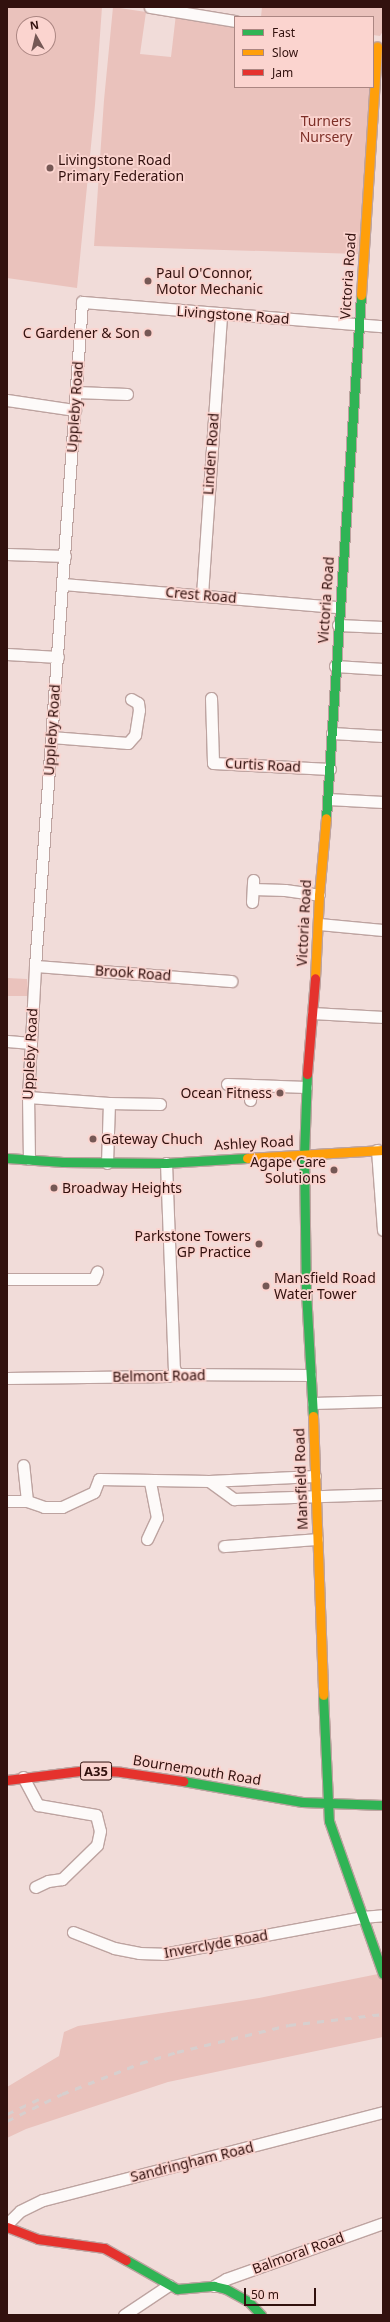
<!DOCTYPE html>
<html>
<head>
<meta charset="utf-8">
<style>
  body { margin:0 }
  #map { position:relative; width:390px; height:2322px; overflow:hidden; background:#f1dcd9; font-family:"Noto Sans",sans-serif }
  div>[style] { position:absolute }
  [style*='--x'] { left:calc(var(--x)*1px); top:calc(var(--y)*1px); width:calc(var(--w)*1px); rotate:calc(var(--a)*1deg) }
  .green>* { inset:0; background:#eac2bc }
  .roads { filter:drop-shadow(1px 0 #bda3a0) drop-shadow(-1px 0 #bda3a0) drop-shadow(0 1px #bda3a0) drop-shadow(0 -1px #bda3a0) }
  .street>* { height:11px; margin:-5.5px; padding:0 5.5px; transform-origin:5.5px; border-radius:5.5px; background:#fdfaf9 }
  .fast>* { height:9px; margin:-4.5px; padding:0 4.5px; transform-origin:4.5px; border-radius:4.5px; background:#30b455 }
  .slow>* { height:9px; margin:-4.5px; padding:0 4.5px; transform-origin:4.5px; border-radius:4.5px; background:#ff9f0a }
  .jam>* { height:9px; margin:-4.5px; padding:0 4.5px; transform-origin:4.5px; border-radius:4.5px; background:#e5322d }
  .rail>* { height:3px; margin-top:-1.5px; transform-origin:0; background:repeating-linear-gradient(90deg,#d7cfce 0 7px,transparent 0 14px) }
  .dots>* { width:11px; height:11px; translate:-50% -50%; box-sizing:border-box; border:2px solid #fbd4cf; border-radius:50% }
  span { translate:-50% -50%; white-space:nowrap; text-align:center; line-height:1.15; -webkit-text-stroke:3.5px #fbd4cf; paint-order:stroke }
  .shield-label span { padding:1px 3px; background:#fbd4cf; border:1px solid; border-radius:3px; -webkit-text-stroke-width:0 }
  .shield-label { font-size:13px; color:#32110e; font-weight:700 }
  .park-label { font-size:14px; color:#7d2f27 }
  .poi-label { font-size:14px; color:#32110e }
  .left { translate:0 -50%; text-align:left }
  .right { translate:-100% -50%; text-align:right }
  .street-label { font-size:14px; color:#32110e }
  .frame { position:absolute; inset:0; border:8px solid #32110e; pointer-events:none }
  .legend { position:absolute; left:234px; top:16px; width:140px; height:72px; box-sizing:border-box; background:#fbd4cf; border:1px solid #ab8682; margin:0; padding:5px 7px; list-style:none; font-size:12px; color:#32110e }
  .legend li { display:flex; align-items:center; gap:8px; height:20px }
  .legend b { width:20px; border:1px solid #ab8682 }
  .north { position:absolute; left:16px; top:16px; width:40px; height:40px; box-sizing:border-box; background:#fbd4cf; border:1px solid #ab8682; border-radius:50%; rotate:352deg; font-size:11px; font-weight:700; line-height:16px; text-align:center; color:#32110e }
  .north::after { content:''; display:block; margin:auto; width:14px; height:18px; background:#755855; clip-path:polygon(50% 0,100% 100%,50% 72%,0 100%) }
  .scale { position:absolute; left:244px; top:2288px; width:72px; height:18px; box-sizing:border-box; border:2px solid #32110e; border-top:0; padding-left:5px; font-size:12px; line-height:14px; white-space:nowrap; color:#32110e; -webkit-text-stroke:3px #fbd4cf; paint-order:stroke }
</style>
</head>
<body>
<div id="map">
  <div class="green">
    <i style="clip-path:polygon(evenodd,7px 7px,102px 7px,95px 105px,77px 288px,7px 278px,7px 7px,24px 24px,48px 24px,48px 48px,24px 48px,24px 24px)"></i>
    <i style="clip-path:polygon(113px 7px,146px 12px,140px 54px,171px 57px,176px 14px,235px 25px,235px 87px,372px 87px,358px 254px,94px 246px,104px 100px)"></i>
    <i style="clip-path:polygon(262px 7px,383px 7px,383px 31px,380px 36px,373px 35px,373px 17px,261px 17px)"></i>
    <i style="clip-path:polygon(7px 978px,27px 979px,29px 996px,7px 996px)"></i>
    <i style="clip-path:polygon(383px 1973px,383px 2037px,168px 2082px,26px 2129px,7px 2138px,7px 2087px,59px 2056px,64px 2032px,78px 2026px,259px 1998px)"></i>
  </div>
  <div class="roads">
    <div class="street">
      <i style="--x:150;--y:7;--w:86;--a:9.4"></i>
      <i style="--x:76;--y:392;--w:51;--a:2.2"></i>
      <i style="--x:7;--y:400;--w:69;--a:8.4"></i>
      <i style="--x:7;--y:554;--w:58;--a:2"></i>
      <i style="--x:63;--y:584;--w:277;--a:4.8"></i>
      <i style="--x:202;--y:595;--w:282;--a:-86.1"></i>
      <i style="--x:338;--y:625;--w:45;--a:2.5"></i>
      <i style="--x:7;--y:654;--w:51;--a:3.4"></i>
      <i style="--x:335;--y:666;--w:48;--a:3.6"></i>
      <i style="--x:211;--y:698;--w:65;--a:88.2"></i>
      <i style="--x:213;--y:763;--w:117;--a:2.9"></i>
      <i style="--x:332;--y:733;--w:51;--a:3.4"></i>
      <i style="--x:51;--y:737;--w:77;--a:4.5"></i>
      <i style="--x:128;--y:743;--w:11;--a:-49"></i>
      <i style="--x:135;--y:735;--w:25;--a:-81"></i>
      <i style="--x:139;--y:710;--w:7;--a:-98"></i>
      <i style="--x:138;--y:703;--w:8;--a:-150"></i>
      <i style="--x:328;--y:799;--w:55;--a:3.1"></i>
      <i style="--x:253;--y:889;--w:32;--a:2"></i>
      <i style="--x:285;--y:890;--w:34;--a:8"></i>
      <i style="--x:252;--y:902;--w:22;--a:-87"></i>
      <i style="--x:319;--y:924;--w:64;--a:5.4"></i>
      <i style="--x:35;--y:966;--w:197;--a:4.4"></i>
      <i style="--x:313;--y:1013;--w:70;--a:3.3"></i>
      <i style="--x:7;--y:1041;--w:24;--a:5"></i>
      <i style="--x:227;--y:1084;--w:79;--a:2.2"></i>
      <i style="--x:28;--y:1097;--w:81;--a:4.2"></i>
      <i style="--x:109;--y:1103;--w:51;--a:1.1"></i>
      <i style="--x:250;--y:1100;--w:15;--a:-86"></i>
      <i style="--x:377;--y:1150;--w:80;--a:85.7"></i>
      <i style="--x:29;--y:1159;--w:62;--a:-90.9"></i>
      <i style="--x:28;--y:1097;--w:131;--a:-86.9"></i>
      <i style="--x:35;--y:966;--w:666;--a:-85.95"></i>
      <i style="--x:82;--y:302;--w:302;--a:4.6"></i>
      <i style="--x:107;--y:1163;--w:60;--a:-88.1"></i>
      <i style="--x:166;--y:1163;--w:205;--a:87.8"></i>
      <i style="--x:174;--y:1368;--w:7;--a:63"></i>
      <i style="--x:7;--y:1279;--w:87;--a:0"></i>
      <i style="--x:94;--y:1279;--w:8;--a:-67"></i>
      <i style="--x:7;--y:1378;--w:161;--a:-0.7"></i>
      <i style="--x:168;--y:1376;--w:9;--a:-13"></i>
      <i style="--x:177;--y:1374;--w:133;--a:0.4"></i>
      <i style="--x:313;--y:1403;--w:70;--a:-1.6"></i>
      <i style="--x:209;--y:1481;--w:31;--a:36"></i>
      <i style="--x:234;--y:1499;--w:149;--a:-1.9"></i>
      <i style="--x:7;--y:1501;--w:20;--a:0"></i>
      <i style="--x:27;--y:1501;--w:36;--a:-96"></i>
      <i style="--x:27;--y:1501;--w:18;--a:19"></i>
      <i style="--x:44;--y:1507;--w:18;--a:0"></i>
      <i style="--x:62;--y:1507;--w:35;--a:-25"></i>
      <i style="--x:94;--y:1492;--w:14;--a:-69"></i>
      <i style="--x:99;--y:1479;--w:110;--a:1"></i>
      <i style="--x:209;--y:1481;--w:106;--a:-2.7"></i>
      <i style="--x:147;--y:1539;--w:23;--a:-65"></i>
      <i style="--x:157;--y:1518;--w:38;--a:-101"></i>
      <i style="--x:224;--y:1546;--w:93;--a:-4.3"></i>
      <i style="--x:23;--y:1777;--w:32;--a:62"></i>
      <i style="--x:38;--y:1805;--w:59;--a:9.8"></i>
      <i style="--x:96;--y:1815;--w:16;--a:76"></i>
      <i style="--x:100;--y:1831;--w:14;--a:102"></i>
      <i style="--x:97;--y:1845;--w:49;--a:135.8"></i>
      <i style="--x:62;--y:1879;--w:14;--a:172"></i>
      <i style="--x:48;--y:1881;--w:14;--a:155"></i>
      <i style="--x:73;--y:1932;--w:44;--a:21.3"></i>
      <i style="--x:114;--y:1948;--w:25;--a:11"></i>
      <i style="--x:139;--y:1953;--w:24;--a:2"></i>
      <i style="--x:163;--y:1954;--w:202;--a:-10.5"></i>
      <i style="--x:362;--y:1917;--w:21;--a:-5"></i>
      <i style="--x:7;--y:2224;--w:18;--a:-45"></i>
      <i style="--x:20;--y:2211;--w:25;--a:-26"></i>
      <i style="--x:43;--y:2200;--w:351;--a:-14.5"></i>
      <i style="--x:214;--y:2286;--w:14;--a:-30"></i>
      <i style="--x:226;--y:2279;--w:45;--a:-19.7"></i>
      <i style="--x:268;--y:2264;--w:122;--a:-19.6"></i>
      <i style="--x:124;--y:2315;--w:54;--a:-33.7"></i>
    </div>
    <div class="fast">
      <i style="--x:326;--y:818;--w:524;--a:-86.17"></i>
      <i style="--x:307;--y:1074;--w:80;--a:92.1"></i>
      <i style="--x:304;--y:1154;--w:137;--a:89.2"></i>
      <i style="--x:306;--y:1291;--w:125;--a:86.8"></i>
      <i style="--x:7;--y:1158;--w:56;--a:4.1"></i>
      <i style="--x:63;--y:1162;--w:103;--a:0.6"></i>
      <i style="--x:166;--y:1163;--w:81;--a:-3.5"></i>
      <i style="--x:323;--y:1695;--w:126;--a:87.3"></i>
      <i style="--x:329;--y:1821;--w:162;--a:70.6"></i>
      <i style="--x:183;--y:1781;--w:121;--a:10"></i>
      <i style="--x:302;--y:1802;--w:81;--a:2.1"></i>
      <i style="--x:126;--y:2260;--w:59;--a:29.6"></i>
      <i style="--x:177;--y:2289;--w:37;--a:-5"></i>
      <i style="--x:214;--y:2286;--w:12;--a:14"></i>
      <i style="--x:226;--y:2289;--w:26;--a:29"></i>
      <i style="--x:249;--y:2302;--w:18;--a:47"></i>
    </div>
    <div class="slow">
      <i style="--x:361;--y:295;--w:249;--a:-86.3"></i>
      <i style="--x:315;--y:978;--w:83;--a:-87.2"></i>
      <i style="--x:319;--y:895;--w:77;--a:-84.8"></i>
      <i style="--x:247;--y:1158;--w:136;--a:-3.4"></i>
      <i style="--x:313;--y:1416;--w:279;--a:87.9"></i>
    </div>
    <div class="jam">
      <i style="--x:307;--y:1074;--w:96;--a:-85.2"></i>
      <i style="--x:7;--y:1780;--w:81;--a:-7.1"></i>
      <i style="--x:87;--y:1770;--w:34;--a:3"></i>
      <i style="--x:121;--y:1772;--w:63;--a:8.3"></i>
      <i style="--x:7;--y:2227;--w:33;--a:21"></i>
      <i style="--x:38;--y:2239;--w:67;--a:7.8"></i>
      <i style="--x:104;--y:2248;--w:25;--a:29"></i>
    </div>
  </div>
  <div class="rail">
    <i style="--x:7;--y:2114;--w:38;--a:-25"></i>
    <i style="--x:7;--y:2121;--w:61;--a:-26.1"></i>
    <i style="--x:62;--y:2094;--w:85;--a:-21.4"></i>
    <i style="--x:141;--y:2063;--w:38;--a:-17"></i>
    <i style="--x:177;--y:2052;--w:115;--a:-13.6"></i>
    <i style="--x:289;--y:2025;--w:95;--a:-6.7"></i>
  </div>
  <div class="dots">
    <i style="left:50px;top:168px;background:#755855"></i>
    <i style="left:148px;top:281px;background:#755855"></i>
    <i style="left:148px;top:333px;background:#755855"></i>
    <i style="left:280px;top:1093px;background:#755855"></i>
    <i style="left:93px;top:1139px;background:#755855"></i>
    <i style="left:334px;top:1170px;background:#755855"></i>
    <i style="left:54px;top:1188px;background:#755855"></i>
    <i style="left:259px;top:1244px;background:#755855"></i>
    <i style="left:266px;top:1286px;background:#755855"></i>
  </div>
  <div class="shield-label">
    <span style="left:96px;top:1771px">A35</span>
  </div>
  <div class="park-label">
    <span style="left:326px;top:129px">Turners<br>Nursery</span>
  </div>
  <div class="poi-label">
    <span class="left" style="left:58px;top:168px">Livingstone Road<br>Primary Federation</span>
    <span class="left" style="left:156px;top:281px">Paul O'Connor,<br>Motor Mechanic</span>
    <span class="right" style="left:140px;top:333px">C Gardener &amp; Son</span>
    <span class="right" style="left:272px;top:1093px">Ocean Fitness</span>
    <span class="left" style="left:101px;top:1139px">Gateway Chuch</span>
    <span class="right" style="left:326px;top:1170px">Agape Care<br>Solutions</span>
    <span class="left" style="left:62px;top:1188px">Broadway Heights</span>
    <span class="right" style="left:251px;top:1244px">Parkstone Towers<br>GP Practice</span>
    <span class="left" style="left:274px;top:1286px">Mansfield Road<br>Water Tower</span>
  </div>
  <div class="street-label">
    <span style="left:348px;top:276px;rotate:-86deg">Victoria Road</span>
    <span style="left:233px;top:315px;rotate:4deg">Livingstone Road</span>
    <span style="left:75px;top:407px;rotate:-86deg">Uppleby Road</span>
    <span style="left:211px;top:454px;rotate:-86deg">Linden Road</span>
    <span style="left:201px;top:595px;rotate:5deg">Crest Road</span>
    <span style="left:326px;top:600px;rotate:-86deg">Victoria Road</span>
    <span style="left:52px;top:730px;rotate:-86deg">Uppleby Road</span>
    <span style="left:263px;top:765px;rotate:3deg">Curtis Road</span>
    <span style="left:304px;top:923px;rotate:-87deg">Victoria Road</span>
    <span style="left:133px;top:973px;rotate:4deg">Brook Road</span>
    <span style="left:30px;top:1054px;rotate:-87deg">Uppleby Road</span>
    <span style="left:254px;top:1143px;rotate:-3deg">Ashley Road</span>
    <span style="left:159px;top:1376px;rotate:-1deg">Belmont Road</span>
    <span style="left:301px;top:1479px;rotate:-92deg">Mansfield Road</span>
    <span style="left:197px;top:1770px;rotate:9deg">Bournemouth Road</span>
    <span style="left:216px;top:1944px;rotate:-10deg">Inverclyde Road</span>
    <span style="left:192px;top:2162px;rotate:-14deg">Sandringham Road</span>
    <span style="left:298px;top:2253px;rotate:-20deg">Balmoral Road</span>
  </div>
  <div class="frame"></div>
  <ul class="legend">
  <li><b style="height:5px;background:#30b455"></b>Fast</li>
  <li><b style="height:5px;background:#ff9f0a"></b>Slow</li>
  <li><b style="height:5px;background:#e5322d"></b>Jam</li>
  </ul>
  <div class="north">N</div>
  <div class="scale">50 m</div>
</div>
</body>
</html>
